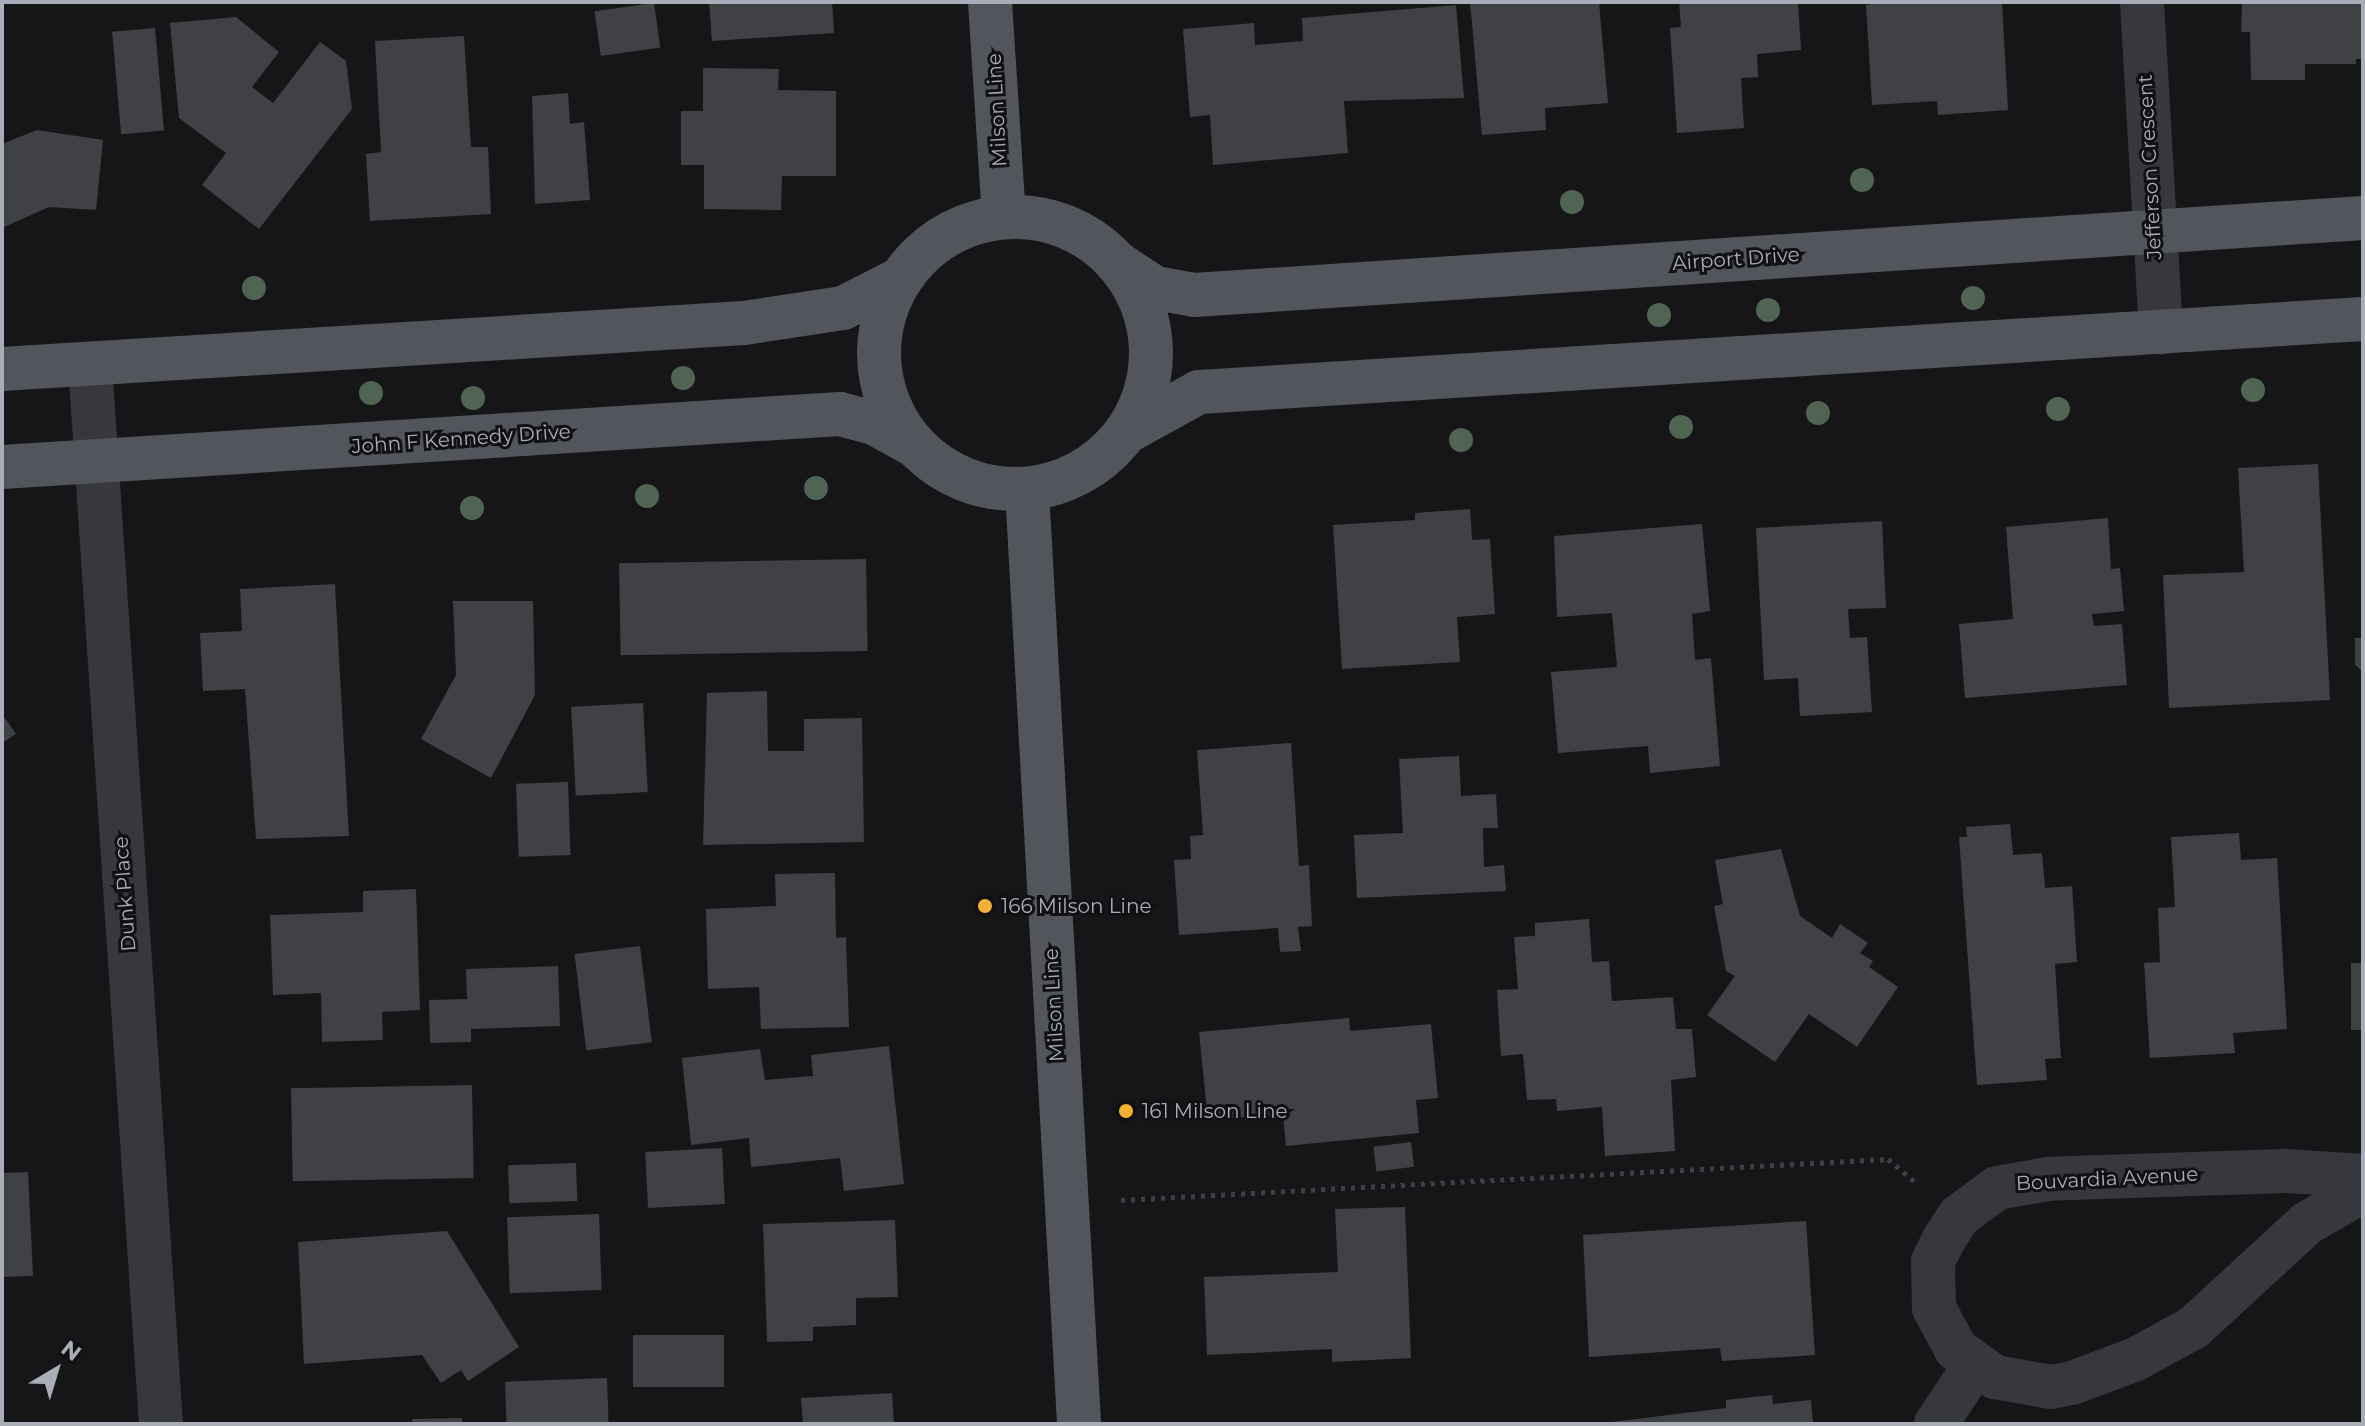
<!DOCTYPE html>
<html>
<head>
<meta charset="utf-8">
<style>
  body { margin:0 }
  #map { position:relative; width:2365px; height:1426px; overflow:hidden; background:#161618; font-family:Montserrat,sans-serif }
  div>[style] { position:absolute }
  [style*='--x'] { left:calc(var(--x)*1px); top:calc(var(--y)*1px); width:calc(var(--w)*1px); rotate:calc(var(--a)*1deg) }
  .building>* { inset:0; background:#404145; transform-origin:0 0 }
  .path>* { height:5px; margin-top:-2.5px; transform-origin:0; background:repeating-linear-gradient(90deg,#3d3f44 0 4px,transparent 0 10px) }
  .minor>* { height:44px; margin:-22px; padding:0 22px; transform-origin:22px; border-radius:22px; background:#37383d }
  .major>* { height:44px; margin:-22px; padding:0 22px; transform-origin:22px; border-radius:22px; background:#53555c }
  .major>.ring { margin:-22px; padding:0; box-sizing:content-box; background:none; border:44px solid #53555c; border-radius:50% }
  .trees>* { width:24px; height:24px; margin:-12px; border-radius:50%; background:#506452 }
  .dots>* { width:22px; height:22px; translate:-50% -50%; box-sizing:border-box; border:4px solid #111113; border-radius:50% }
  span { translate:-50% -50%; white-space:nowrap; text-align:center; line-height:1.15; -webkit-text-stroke:6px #111113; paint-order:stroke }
  .street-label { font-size:20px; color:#a8adb8 }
  .poi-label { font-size:20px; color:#a8adb8 }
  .left { translate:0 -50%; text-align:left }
  .frame { position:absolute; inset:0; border:4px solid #a8adb8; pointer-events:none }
  .north { position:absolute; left:16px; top:1330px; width:80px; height:80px; -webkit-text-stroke:6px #111113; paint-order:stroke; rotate:38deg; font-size:22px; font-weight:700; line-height:32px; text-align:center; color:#a8adb8 }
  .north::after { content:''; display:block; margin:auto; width:28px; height:36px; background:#a8adb8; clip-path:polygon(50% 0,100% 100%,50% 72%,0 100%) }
</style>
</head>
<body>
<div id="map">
  <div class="building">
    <i style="clip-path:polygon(709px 2px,832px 2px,834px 33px,712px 41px)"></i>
    <i style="clip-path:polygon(1470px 2px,1599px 2px,1608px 103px,1545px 108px,1546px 130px,1482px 135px)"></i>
    <i style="clip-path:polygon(1679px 2px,1798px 2px,1801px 50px,1757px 54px,1758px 77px,1741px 78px,1744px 128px,1677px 133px,1670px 28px,1681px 27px)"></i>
    <i style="clip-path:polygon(1879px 2px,2002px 2px,2008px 110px,1938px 115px,1937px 101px,1872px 105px,1866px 5px)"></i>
    <i style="clip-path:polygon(2242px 2px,2363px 2px,2363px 59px,2356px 59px,2356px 64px,2305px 64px,2305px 80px,2251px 80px,2250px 32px,2241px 32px)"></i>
    <i style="left:654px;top:3px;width:45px;height:60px;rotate:82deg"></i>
    <i style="clip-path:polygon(1456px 5px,1464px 98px,1344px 101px,1348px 153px,1213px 165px,1210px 115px,1190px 117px,1183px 29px,1254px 23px,1255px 45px,1303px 41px,1302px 18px)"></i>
    <i style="clip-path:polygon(236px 17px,279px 52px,252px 87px,273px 103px,320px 42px,346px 61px,352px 109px,259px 229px,202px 185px,226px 153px,179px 118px,170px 23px)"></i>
    <i style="left:155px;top:28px;width:103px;height:43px;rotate:85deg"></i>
    <i style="clip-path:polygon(464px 36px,471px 147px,488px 147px,491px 214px,370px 221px,366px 154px,381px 152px,375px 41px)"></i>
    <i style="clip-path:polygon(703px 68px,779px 69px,778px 90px,836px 91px,836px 176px,782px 176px,781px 210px,704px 209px,704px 165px,681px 165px,681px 111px,703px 111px)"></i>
    <i style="clip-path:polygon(568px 93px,570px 124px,584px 122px,590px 200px,535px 204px,532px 96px)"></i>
    <i style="clip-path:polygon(37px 130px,103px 140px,96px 210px,49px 207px,2px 228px,2px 144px)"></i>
    <i style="clip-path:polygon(2318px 464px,2330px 700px,2169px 708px,2163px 575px,2244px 572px,2238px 468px)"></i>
    <i style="clip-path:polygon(1470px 509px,1472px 540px,1490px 539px,1495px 614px,1457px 617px,1460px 662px,1342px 669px,1333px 525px,1415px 520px,1415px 513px)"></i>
    <i style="clip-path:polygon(2108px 518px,2111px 569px,2120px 568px,2124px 611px,2092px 614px,2094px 626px,2122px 624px,2127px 685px,1965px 698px,1959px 624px,2013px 619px,2006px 527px)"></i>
    <i style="clip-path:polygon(1882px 521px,1886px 608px,1848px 609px,1850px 638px,1867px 637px,1872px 712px,1800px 716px,1798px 678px,1764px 680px,1756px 528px)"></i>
    <i style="clip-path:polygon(1702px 524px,1710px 611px,1692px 614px,1695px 660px,1711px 658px,1720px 766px,1650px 773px,1648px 746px,1558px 753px,1551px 672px,1617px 667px,1612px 613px,1557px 617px,1554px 536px)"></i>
    <i style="left:866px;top:559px;width:92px;height:247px;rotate:89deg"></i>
    <i style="clip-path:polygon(335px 584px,349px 836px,256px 839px,245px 689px,203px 691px,200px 633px,242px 631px,240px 589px)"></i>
    <i style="clip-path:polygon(453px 601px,533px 601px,535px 695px,491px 778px,421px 739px,456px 675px)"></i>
    <i style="clip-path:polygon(2355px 638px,2363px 638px,2363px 672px,2355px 665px)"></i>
    <i style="clip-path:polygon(767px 691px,768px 751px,804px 751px,804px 719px,862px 718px,864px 842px,703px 845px,707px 693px)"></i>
    <i style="left:643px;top:703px;width:89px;height:72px;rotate:87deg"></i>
    <i style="clip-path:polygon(2px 714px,16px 734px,2px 743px)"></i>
    <i style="clip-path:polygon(1291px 743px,1299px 866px,1309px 865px,1312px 926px,1298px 927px,1301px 951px,1280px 952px,1278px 928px,1179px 935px,1174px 860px,1191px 859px,1190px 836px,1203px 835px,1197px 750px)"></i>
    <i style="clip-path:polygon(1459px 756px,1461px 796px,1496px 794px,1498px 828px,1483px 828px,1484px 867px,1504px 865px,1506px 891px,1357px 898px,1354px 835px,1403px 833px,1399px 759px)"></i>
    <i style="left:568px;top:782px;width:73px;height:52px;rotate:88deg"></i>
    <i style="clip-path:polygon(2010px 824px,2013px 855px,2042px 853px,2045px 888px,2072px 886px,2077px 962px,2055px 964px,2061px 1058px,2045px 1059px,2047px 1080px,1977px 1085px,1959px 837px,1967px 837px,1966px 827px)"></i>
    <i style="clip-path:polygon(2239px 833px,2241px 860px,2277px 858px,2287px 1029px,2233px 1033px,2235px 1053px,2150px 1058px,2144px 963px,2160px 962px,2158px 908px,2175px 907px,2171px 837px)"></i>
    <i style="clip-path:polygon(1781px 849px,1800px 916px,1832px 938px,1840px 924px,1868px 943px,1860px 953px,1873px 961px,1869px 967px,1898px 987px,1857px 1047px,1809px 1014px,1775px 1062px,1707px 1015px,1735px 976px,1726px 971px,1714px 906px,1723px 904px,1715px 860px)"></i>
    <i style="clip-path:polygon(835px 873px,836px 938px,846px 937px,849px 1027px,761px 1029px,759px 987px,708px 989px,706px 909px,776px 906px,775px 874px)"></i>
    <i style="clip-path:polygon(416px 889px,420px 1010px,382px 1012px,383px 1040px,322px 1042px,321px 993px,273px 995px,270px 915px,363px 912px,363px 891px)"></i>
    <i style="clip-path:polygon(1589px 919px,1592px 962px,1609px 961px,1612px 1001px,1673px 997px,1676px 1029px,1692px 1029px,1696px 1077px,1671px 1080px,1675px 1151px,1605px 1156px,1602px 1107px,1557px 1111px,1556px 1099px,1527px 1100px,1523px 1054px,1501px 1056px,1497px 990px,1518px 989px,1514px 937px,1535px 936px,1535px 923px)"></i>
    <i style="left:640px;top:946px;width:97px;height:66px;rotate:83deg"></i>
    <i style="left:2351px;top:963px;width:12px;height:67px"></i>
    <i style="clip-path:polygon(558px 966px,560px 1026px,471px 1029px,471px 1042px,430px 1043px,429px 1000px,467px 999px,466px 969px)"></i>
    <i style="clip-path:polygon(1349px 1018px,1350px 1031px,1431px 1024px,1438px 1098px,1416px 1100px,1419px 1133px,1286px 1146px,1283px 1114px,1208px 1120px,1199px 1032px)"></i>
    <i style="clip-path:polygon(889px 1046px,904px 1184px,844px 1191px,840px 1158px,751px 1167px,749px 1138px,691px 1145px,682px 1058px,760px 1049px,765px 1080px,813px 1076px,811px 1055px)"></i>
    <i style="left:472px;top:1085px;width:93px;height:181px;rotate:89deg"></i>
    <i style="left:1411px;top:1142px;width:25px;height:38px;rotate:83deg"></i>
    <i style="left:722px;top:1148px;width:56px;height:77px;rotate:87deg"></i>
    <i style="left:576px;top:1163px;width:38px;height:68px;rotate:88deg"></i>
    <i style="clip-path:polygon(28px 1172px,33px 1276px,2px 1277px,2px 1173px)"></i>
    <i style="clip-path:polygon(1405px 1207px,1411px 1358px,1332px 1362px,1332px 1349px,1207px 1355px,1204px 1277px,1338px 1272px,1335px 1209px)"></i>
    <i style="left:599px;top:1214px;width:76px;height:92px;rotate:88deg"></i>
    <i style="clip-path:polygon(895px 1220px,898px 1297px,856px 1298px,856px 1325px,813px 1327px,813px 1341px,767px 1342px,763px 1224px)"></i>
    <i style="clip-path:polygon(1806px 1221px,1815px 1355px,1722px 1361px,1720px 1348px,1589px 1357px,1583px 1235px)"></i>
    <i style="clip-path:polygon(447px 1231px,519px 1347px,468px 1381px,461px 1370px,441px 1383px,422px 1355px,304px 1364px,298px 1242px)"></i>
    <i style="left:633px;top:1335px;width:91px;height:52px"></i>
    <i style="left:607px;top:1378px;width:46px;height:102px;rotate:88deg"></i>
    <i style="clip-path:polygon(892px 1393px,894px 1424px,803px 1424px,801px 1398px)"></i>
    <i style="clip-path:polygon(1772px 1395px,1773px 1404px,1811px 1400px,1813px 1424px,1595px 1424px,1726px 1408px,1726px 1400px)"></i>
    <i style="clip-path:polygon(462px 1418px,462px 1424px,413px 1424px,412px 1419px)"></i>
  </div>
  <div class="path">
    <i style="--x:1121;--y:1200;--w:768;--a:-3.06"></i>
    <i style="--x:1888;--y:1159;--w:34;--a:40"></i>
  </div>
  <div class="minor">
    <i style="--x:2142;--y:2;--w:331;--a:86.7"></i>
    <i style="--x:90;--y:364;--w:1062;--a:86.17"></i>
    <i style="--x:2363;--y:1176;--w:78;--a:-176.3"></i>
    <i style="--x:2285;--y:1171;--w:237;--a:178.1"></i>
    <i style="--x:2048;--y:1179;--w:52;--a:170"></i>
    <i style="--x:1997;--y:1188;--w:47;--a:143.6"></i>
    <i style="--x:1959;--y:1216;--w:27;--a:123"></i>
    <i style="--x:1944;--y:1239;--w:25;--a:116"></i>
    <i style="--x:1933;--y:1262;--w:46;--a:88.8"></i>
    <i style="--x:1934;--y:1308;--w:47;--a:61.8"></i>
    <i style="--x:1956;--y:1349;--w:48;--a:35.7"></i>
    <i style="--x:1995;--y:1377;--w:57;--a:10.1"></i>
    <i style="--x:2051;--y:1387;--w:21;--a:-11"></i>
    <i style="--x:2072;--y:1383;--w:66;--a:-20.4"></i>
    <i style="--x:2134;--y:1360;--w:67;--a:-28.5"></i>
    <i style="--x:2193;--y:1328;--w:155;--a:-42.6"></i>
    <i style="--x:2307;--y:1223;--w:64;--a:-29.7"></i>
    <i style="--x:1936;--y:1424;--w:71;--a:-56.5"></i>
  </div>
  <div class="major">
    <i style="--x:990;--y:2;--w:215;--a:86.3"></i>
    <i class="ring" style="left:879px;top:217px;width:228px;height:228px"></i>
    <i style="--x:1117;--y:263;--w:45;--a:33.3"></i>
    <i style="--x:1155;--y:288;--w:40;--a:10"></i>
    <i style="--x:1194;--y:295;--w:1172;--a:-3.77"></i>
    <i style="--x:2;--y:369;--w:743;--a:-3.55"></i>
    <i style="--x:744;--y:323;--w:100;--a:-8.6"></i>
    <i style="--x:843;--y:308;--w:66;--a:-27"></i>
    <i style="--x:1128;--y:431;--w:81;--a:-28.8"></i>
    <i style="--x:1199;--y:392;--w:1166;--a:-3.59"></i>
    <i style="--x:2;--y:467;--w:840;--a:-3.62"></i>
    <i style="--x:840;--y:414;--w:35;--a:15"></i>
    <i style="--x:874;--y:423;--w:46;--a:28.8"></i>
    <i style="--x:1027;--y:490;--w:935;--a:86.81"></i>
  </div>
  <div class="trees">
    <i style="left:1862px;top:180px"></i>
    <i style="left:1572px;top:202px"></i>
    <i style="left:254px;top:288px"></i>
    <i style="left:1973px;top:298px"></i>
    <i style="left:1768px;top:310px"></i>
    <i style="left:1659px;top:315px"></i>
    <i style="left:683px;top:378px"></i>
    <i style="left:2253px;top:390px"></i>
    <i style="left:371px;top:393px"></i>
    <i style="left:473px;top:398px"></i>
    <i style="left:2058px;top:409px"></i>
    <i style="left:1818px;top:413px"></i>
    <i style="left:1681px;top:427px"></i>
    <i style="left:1461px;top:440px"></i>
    <i style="left:816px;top:488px"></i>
    <i style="left:647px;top:496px"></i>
    <i style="left:472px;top:508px"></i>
  </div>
  <div class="dots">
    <i style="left:985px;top:906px;background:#f2b134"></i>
    <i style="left:1126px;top:1111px;background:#f2b134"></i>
  </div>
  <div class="street-label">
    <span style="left:997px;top:110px;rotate:-93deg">Milson Line</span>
    <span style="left:2150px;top:167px;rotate:-93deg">Jefferson Crescent</span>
    <span style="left:1736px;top:259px;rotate:-4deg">Airport Drive</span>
    <span style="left:461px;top:439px;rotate:-4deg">John F Kennedy Drive</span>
    <span style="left:125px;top:894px;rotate:-94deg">Dunk Place</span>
    <span style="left:1054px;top:1005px;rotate:-93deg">Milson Line</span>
    <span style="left:2107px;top:1179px;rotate:-3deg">Bouvardia Avenue</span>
  </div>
  <div class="poi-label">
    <span class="left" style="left:1001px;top:906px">166 Milson Line</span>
    <span class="left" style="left:1142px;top:1111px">161 Milson Line</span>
  </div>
  <div class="frame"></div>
  <div class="north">N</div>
</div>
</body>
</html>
